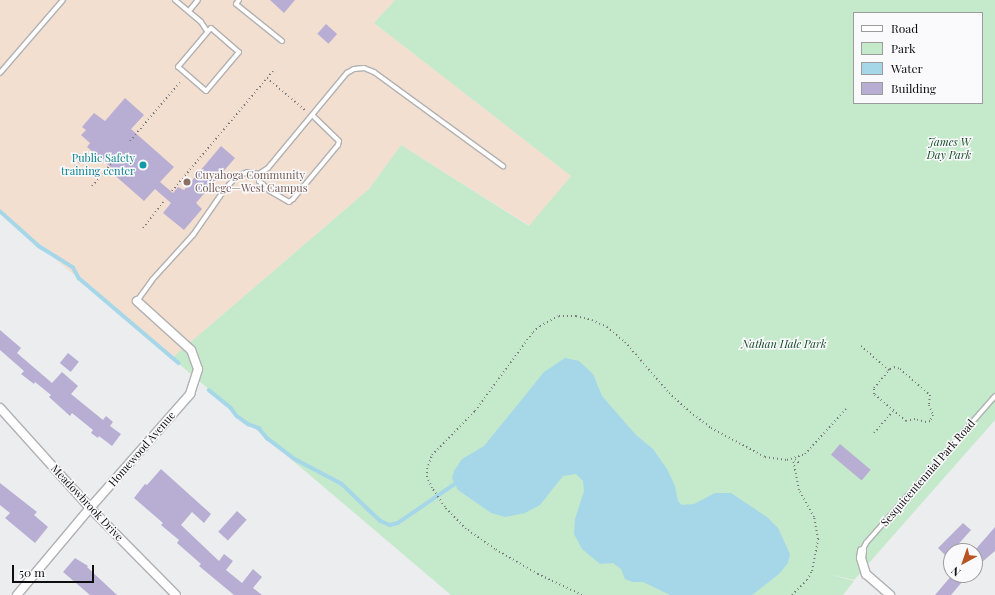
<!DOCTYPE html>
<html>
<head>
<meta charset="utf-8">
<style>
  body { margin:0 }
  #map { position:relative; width:995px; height:595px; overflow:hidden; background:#ecedef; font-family:"Playfair Display",serif }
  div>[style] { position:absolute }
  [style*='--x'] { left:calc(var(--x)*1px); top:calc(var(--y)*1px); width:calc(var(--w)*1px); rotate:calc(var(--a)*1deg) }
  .education>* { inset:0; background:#f3dfd0 }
  .green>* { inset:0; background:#c5e9cb }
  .water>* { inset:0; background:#a6d7e9 }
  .stream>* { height:3.5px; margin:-1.75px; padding:0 1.75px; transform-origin:1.75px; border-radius:1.75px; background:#a6d7e9 }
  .building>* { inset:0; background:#b8aed4; transform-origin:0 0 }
  .path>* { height:2px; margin-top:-1px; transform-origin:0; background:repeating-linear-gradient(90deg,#7a7a7b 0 1px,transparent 0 4px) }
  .roads { filter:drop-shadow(1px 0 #b1b1b3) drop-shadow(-1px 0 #b1b1b3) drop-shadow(0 1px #b1b1b3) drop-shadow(0 -1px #b1b1b3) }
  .lane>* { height:4px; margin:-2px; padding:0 2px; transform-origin:2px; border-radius:2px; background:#fff }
  .street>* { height:8px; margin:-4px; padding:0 4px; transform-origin:4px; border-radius:4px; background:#fff }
  .dots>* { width:11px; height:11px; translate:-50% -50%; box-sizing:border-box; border:2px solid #fafafc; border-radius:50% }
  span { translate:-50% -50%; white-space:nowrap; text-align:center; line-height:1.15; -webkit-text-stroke:3px #fafafc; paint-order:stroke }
  .park-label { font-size:11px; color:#144b25; font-style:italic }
  .culture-label { font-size:11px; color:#0d838f }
  .right { translate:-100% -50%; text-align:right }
  .education-label { font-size:11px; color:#785e54 }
  .left { translate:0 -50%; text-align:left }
  .street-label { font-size:11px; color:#0e0e0e }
  .legend { position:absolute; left:853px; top:12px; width:130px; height:92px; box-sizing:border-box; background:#fafafc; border:1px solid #9c9c9d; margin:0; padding:5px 7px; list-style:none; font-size:12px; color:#0e0e0e }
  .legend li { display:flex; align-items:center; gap:8px; height:20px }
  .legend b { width:20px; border:1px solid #9c9c9d }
  .north { position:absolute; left:943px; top:543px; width:40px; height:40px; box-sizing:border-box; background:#fafafc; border:1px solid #9c9c9d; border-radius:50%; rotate:220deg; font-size:11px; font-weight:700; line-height:16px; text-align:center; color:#0e0e0e }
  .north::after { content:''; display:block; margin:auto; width:14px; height:18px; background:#b85324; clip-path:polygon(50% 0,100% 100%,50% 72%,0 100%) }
  .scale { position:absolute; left:12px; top:565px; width:82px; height:18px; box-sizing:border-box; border:2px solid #0e0e0e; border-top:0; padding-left:5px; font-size:12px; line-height:14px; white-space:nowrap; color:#0e0e0e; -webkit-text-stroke:3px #fafafc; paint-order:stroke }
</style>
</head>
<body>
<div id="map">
  <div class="education">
    <i style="clip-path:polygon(0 0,395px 0,374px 23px,571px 176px,530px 226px,401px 145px,369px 189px,172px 358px,0 212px)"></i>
  </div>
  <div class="green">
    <i style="clip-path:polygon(evenodd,395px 0,995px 0,995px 420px,854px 580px,829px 574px,854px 581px,843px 595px,451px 595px,172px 358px,369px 189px,401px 145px,529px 226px,571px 176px,374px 23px,395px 0,854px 13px,982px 13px,982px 103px,854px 103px,854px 13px)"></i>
  </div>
  <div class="water">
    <i style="clip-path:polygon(565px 358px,579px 361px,593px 374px,602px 396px,636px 435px,653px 449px,667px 469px,675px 486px,678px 501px,682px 505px,694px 504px,715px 493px,731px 493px,767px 517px,778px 528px,790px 554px,788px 563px,779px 574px,752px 595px,670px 595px,643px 582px,632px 582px,625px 579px,621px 569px,613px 563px,600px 564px,582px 549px,574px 534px,575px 519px,584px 491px,583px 481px,576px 474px,563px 476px,540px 505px,525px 513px,505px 517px,491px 513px,458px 490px,452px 478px,454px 471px,462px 459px,484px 446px,544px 372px)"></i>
  </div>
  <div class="stream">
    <i style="--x:0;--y:211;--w:52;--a:41.9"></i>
    <i style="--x:39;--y:246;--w:40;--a:32"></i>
    <i style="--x:73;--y:267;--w:13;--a:61"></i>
    <i style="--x:79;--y:278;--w:131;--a:40.4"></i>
    <i style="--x:209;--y:390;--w:28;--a:39"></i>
    <i style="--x:231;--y:408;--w:10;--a:53"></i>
    <i style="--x:237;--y:416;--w:14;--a:36"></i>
    <i style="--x:248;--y:424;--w:12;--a:20"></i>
    <i style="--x:259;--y:428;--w:13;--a:51"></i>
    <i style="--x:267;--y:438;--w:35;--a:37"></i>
    <i style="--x:295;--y:459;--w:53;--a:28"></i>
    <i style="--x:342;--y:484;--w:37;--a:44"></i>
    <i style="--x:369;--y:510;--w:16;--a:43"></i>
    <i style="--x:381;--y:521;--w:10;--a:24"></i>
    <i style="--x:390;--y:525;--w:8;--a:-14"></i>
    <i style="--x:398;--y:523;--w:69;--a:-34.4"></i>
  </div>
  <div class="building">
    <i style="clip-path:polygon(270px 0,295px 0,284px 13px)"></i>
    <i style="left:326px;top:24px;width:15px;height:13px;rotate:42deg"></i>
    <i style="clip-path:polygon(125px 98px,144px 115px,131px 129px,174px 167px,160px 182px,173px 193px,178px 187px,184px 190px,221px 146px,235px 158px,196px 203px,202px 209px,184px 230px,163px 213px,171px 203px,155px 189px,144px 201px,111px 172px,114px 170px,87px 147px,90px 143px,81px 135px,86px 130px,82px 127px,94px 113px,105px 121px)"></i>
    <i style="clip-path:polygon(0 330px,21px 348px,17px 353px,52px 383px,62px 372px,78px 386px,71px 394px,103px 420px,106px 416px,113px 422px,110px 426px,121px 434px,112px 446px,99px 436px,98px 438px,91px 433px,93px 430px,72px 413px,70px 416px,49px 397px,51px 395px,35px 382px,34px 384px,21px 374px,24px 371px,0 350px)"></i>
    <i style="left:68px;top:353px;width:14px;height:13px;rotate:39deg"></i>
    <i style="left:840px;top:444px;width:40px;height:14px;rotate:40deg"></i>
    <i style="clip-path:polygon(161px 469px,211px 514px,204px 523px,192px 512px,181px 525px,219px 561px,224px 554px,233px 561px,226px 570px,242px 583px,253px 569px,262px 577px,253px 588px,262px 595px,234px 595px,199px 566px,201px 564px,177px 543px,179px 540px,161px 525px,163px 523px,134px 498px,145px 484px,147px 485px)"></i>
    <i style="clip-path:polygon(0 483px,37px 512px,34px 515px,48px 527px,35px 543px,5px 518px,10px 513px,0 505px)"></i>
    <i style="left:237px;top:511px;width:13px;height:28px;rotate:42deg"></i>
    <i style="clip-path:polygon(963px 523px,971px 530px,947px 557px,938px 548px)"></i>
    <i style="clip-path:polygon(995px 527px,995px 551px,975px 568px,975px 550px)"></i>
    <i style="clip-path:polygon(75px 558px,88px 566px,87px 567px,117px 595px,90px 595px,63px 572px)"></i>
    <i style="clip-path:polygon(952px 575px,968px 575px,951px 595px,935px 595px)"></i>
  </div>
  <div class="path">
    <i style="--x:273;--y:71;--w:9;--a:131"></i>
    <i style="--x:267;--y:78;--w:51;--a:40.2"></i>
    <i style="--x:130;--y:141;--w:77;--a:-49.7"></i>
    <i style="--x:73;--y:169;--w:12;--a:-48"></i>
    <i style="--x:81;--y:160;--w:16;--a:-15"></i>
    <i style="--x:92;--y:186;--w:29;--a:-49"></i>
    <i style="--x:172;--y:191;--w:148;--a:-49.9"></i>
    <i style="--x:143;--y:228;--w:33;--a:-52"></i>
    <i style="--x:861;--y:346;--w:37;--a:41"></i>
    <i style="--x:894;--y:367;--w:6;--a:18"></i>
    <i style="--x:900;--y:369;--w:40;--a:41"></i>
    <i style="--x:930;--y:395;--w:10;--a:96"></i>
    <i style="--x:929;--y:405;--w:11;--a:68"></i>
    <i style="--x:933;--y:415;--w:7;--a:117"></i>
    <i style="--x:930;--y:421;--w:4;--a:166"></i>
    <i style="--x:926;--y:422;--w:11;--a:-165"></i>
    <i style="--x:915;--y:419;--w:9;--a:167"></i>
    <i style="--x:906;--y:421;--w:42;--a:-139.8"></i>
    <i style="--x:874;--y:394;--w:6;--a:-90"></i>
    <i style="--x:874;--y:388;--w:25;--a:-50"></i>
    <i style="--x:890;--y:369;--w:4;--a:-27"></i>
    <i style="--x:874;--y:433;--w:29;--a:-49"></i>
    <i style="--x:795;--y:459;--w:6;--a:45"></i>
    <i style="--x:582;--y:595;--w:49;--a:-154.5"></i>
    <i style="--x:538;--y:574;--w:50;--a:-149.8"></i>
    <i style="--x:495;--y:549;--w:35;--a:-145"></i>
    <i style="--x:466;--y:529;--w:30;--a:-134"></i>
    <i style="--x:445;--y:507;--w:23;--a:-124"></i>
    <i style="--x:432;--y:488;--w:12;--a:-114"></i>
    <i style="--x:427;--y:477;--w:8;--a:-90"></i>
    <i style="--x:427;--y:469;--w:15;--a:-70"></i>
    <i style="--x:432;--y:455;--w:62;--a:-45.7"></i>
    <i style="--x:475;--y:411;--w:98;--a:-53.7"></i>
    <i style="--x:533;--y:332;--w:9;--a:-41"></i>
    <i style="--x:540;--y:326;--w:21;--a:-28"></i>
    <i style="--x:559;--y:316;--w:17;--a:0"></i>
    <i style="--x:576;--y:316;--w:16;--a:14"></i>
    <i style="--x:592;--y:320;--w:17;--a:25"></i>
    <i style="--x:607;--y:327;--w:23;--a:40"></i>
    <i style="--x:625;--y:342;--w:67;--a:49.2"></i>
    <i style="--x:669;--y:393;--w:28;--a:42"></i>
    <i style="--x:690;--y:412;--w:26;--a:37"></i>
    <i style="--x:711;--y:428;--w:61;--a:28.2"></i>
    <i style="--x:765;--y:457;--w:22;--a:8"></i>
    <i style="--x:787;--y:460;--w:19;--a:-18"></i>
    <i style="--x:805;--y:454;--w:61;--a:-47.7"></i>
    <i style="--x:792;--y:595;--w:21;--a:-45"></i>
    <i style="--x:807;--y:580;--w:10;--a:-61"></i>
    <i style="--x:812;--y:571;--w:33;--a:-79"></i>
    <i style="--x:818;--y:539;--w:22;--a:-100"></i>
    <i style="--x:814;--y:517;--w:31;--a:-119"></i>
    <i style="--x:799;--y:490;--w:31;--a:-101"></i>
  </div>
  <div class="roads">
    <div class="lane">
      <i style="--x:175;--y:0;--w:34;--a:40"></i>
      <i style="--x:201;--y:22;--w:11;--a:56"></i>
      <i style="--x:239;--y:0;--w:5;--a:127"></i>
      <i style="--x:236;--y:4;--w:59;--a:38.8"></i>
      <i style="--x:189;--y:11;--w:14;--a:-51"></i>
      <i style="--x:211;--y:28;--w:37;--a:41"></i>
      <i style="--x:239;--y:52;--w:51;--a:130.2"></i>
      <i style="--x:206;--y:91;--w:37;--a:-139"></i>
      <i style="--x:178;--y:67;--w:51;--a:-49.8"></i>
      <i style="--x:0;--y:73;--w:96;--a:-49.2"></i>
      <i style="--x:259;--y:174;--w:7;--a:90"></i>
      <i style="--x:259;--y:181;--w:15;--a:42"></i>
      <i style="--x:270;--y:191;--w:22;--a:30"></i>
      <i style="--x:289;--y:202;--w:5;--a:-37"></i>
      <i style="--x:293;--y:199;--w:70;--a:-50.2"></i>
      <i style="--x:338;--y:145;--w:4;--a:-76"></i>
      <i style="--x:339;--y:141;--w:37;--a:-136"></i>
      <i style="--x:137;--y:301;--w:26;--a:-54"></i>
      <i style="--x:152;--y:280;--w:61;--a:-47.7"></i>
      <i style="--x:193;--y:235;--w:56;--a:-55.2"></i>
      <i style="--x:225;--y:189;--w:16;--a:-47"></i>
      <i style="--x:236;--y:177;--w:12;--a:-24"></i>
      <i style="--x:247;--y:172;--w:12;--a:9"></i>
      <i style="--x:259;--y:174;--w:11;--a:-34"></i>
      <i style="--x:268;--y:168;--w:124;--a:-50.3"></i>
      <i style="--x:347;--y:73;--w:8;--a:-30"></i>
      <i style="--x:354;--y:69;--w:10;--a:-6"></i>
      <i style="--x:364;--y:68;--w:11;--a:22"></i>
      <i style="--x:374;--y:72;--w:160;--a:36.1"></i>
      <i style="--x:862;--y:551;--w:9;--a:-63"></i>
      <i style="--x:866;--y:543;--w:196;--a:-48.7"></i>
    </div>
    <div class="street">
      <i style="--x:0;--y:408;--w:135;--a:48"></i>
      <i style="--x:90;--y:508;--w:122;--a:45.3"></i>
      <i style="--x:862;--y:551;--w:7;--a:98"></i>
      <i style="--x:861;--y:558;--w:17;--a:73"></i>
      <i style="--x:866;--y:574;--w:32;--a:41"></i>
      <i style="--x:17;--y:595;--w:114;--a:-50"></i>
      <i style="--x:90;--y:508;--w:152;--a:-48.7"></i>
      <i style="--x:190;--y:394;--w:26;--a:-72"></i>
      <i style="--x:198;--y:369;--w:20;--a:-110"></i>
      <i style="--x:191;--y:350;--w:73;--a:-137.8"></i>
    </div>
  </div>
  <div class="dots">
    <i style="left:143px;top:165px;background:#0f9aa8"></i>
    <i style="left:187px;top:182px;background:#8d6e63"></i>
  </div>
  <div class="park-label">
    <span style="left:949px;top:149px">James W<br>Day Park</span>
    <span style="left:784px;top:344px">Nathan Hale Park</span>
  </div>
  <div class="culture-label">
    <span class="right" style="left:135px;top:165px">Public Safety<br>training center</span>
  </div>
  <div class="education-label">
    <span class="left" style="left:195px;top:182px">Cuyahoga Community<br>College—West Campus</span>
  </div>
  <div class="street-label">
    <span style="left:142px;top:449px;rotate:-49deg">Homewood Avenue</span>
    <span style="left:928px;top:473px;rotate:-49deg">Sesquicentennial Park Road</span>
    <span style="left:87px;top:503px;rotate:47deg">Meadowbrook Drive</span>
  </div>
  <ul class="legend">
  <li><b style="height:5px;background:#fff"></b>Road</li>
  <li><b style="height:11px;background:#c5e9cb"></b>Park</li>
  <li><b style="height:11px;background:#a6d7e9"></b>Water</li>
  <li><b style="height:11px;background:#b8aed4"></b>Building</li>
  </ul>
  <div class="north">N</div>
  <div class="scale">50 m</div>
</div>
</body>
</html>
